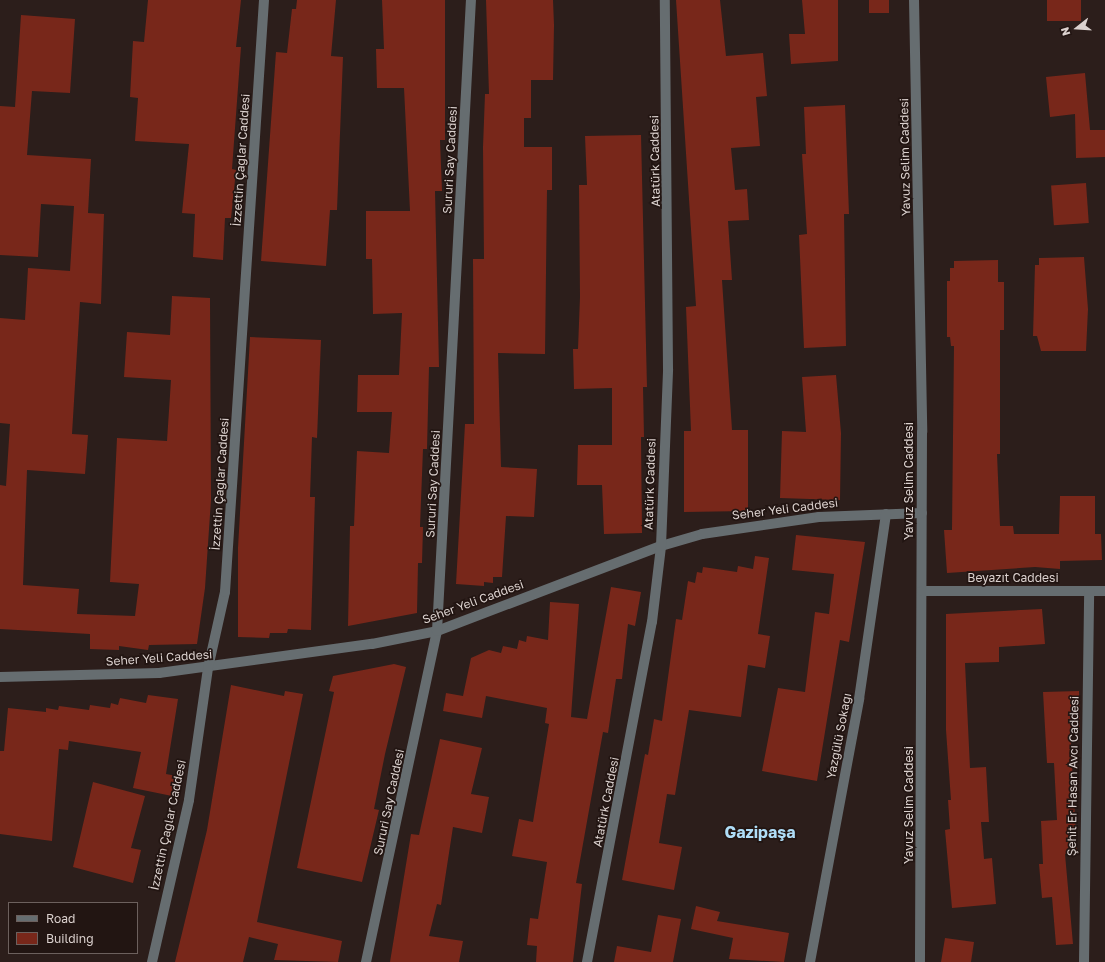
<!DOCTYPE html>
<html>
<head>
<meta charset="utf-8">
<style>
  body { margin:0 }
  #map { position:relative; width:1105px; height:962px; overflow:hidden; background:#2c1e1b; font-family:"Golos Text",sans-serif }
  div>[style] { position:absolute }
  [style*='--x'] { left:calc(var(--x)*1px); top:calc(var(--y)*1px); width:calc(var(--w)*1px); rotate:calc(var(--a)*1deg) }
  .building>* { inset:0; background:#78271a; transform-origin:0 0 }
  .minor>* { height:10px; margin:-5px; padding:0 5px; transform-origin:5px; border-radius:5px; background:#666d70 }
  span { translate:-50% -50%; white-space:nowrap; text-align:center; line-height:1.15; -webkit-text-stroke:3.5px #221512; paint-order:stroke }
  .street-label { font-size:12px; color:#dbd1ce }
  .district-label { font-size:16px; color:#afddf7; font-weight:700 }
  .legend { position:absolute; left:8px; top:902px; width:130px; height:52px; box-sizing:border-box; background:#221512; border:1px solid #6c605d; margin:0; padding:5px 7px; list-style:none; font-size:12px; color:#dbd1ce }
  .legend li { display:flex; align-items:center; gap:8px; height:20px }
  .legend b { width:20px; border:1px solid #6c605d }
  .north { position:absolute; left:1057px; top:8px; width:40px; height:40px; -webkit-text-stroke:3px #221512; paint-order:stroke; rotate:253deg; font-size:11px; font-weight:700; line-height:16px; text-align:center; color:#dbd1ce }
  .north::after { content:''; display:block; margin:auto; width:14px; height:18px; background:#dbd1ce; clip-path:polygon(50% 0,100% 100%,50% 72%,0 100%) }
</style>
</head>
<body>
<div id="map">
  <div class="building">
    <i style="clip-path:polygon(148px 0,241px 0,236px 47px,241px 47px,232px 169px,236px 170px,231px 218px,225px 218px,223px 260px,193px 257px,195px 214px,182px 213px,189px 144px,135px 141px,138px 98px,130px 97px,133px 41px,144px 42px)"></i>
    <i style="clip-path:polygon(297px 0,336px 0,331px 56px,343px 57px,337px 210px,330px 210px,326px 266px,261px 261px,276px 52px,287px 53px,292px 9px,296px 9px)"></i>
    <i style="clip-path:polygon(382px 0,445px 0,445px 140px,440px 140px,442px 191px,435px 191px,439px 367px,429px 367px,427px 449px,423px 449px,420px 527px,423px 527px,422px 563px,418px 563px,417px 613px,348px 626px,350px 526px,354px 526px,357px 451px,389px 453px,392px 412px,357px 412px,358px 375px,399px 375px,402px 313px,373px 314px,372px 259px,366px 259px,366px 211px,410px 211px,404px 88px,377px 88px,376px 49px,384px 49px)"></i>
    <i style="clip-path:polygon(486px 0,553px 0,554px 25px,553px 80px,531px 80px,531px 118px,524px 118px,524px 147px,552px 147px,552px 190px,547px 190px,545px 354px,498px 353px,501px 467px,537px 469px,534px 517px,506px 516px,502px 577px,493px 577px,493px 583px,484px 582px,484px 586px,456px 584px,465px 424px,474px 424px,473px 259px,484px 259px,483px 147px,485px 94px,489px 94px)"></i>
    <i style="clip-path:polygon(676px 0,720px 0,726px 56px,763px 53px,767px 96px,756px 97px,760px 146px,731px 148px,735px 190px,747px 189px,749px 220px,728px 221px,732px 280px,722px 280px,732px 430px,748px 430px,748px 511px,684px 512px,684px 431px,691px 431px,686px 307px,696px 306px)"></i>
    <i style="clip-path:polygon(802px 0,838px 0,838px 61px,791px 64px,789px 34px,805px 34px)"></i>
    <i style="left:869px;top:0;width:20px;height:13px"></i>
    <i style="left:1047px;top:0;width:34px;height:21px"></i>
    <i style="clip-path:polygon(21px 15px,75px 19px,70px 93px,32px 91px,27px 155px,91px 159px,88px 213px,104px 214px,101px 304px,80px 302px,72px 434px,88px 435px,85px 474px,27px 470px,23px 585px,79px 589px,77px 614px,135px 616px,139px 584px,110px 582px,117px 438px,167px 441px,171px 380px,124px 377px,127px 332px,170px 335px,172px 296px,210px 298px,211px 500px,205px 588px,197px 644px,149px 645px,148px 650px,119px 646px,119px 650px,90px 649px,90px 634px,0 629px,0 485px,6px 486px,10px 424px,0 423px,0 318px,25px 320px,28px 268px,70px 271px,74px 206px,41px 204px,38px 257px,0 255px,0 106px,15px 107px)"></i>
    <i style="clip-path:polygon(1085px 73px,1090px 130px,1105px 130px,1105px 157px,1076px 158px,1075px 114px,1050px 117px,1046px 77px)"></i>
    <i style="clip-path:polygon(845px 105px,849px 214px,844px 214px,846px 346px,804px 348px,799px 235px,807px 234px,802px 154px,806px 154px,804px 107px)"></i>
    <i style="clip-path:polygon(641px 135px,647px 387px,643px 387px,644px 437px,641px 437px,642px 533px,604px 534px,602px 485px,577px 485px,578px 445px,612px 445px,612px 388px,574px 389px,573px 349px,578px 349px,580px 297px,579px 185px,587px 185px,585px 136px)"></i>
    <i style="left:1086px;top:183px;width:40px;height:35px;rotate:86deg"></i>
    <i style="clip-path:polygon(1084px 257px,1088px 309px,1086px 351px,1041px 351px,1037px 336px,1033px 336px,1035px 265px,1039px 265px,1039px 258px)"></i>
    <i style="clip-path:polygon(998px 260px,998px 282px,1004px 282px,1004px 330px,1000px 330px,1000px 454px,997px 454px,1000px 526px,1013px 526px,1014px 534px,1059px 534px,1060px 496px,1095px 496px,1095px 534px,1101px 534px,1102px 560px,1060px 561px,1060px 569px,1035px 567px,947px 573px,944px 530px,952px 530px,954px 346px,951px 346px,950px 337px,947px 337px,947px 281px,950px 281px,950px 268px,954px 268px,954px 261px)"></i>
    <i style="clip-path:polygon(250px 337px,321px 340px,317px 438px,312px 437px,310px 497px,315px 497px,311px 630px,288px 629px,287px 633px,270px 633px,269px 638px,238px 637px,238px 548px)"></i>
    <i style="clip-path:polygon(836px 375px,841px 433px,840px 500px,780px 498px,782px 431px,806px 432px,802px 377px)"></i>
    <i style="clip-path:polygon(796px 535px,865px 542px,849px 642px,840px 640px,817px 781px,762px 771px,778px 688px,805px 692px,815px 612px,829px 614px,834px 574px,792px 570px)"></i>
    <i style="clip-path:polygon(755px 556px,769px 558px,758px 634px,770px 636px,765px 668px,748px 665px,741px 717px,689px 710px,675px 795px,667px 794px,659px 843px,682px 847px,674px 890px,622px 880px,645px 754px,648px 755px,654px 719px,662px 721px,676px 619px,682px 620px,688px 581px,695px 583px,697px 572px,702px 573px,703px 567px,737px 572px,738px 566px,753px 569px)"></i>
    <i style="clip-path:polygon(611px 587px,641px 592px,635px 626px,628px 624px,622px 679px,616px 679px,608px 733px,603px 732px,576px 883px,582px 884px,573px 962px,536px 962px,537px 946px,527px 945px,530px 918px,538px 919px,547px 862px,512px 856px,519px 819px,533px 822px,549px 724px,545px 723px,547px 708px,486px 696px,482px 718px,443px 711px,446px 693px,463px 696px,471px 658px,489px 650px,501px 653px,503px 646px,517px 649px,519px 640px,526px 642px,527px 636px,548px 640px,550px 602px,579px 604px,571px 717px,587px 719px)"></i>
    <i style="clip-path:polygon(1042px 609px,1045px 644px,999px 647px,999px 662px,965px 663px,970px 768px,986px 767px,989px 822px,981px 822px,984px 859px,992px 858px,996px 904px,952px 908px,945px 830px,950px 829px,948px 800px,951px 800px,946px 730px,946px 614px)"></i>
    <i style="clip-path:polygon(394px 664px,406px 667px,385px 754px,374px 809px,379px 810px,362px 882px,297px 868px,334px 692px,329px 691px,333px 676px)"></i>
    <i style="clip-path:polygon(231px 685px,284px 696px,285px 691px,303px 694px,257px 922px,342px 941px,338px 962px,274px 960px,278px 944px,249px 937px,243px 962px,175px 962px,207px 830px)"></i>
    <i style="clip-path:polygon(1079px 691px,1080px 727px,1070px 728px,1077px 853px,1065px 854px,1073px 944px,1056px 945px,1052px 897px,1042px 898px,1039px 864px,1043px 864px,1041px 821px,1057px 820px,1054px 763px,1047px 763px,1043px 692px)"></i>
    <i style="clip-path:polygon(148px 695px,178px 699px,166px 774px,182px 777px,177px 797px,133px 788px,141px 752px,69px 741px,68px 750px,59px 749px,52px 841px,0 834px,0 751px,4px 751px,8px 708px,46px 712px,46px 708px,58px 710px,59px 706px,89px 710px,90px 705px,110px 708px,111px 703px,118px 705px,120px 698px,146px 703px)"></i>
    <i style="clip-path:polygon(440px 739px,482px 748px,471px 794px,489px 797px,482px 833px,453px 827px,441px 905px,437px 904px,429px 936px,463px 941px,459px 962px,390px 962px,411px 834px,419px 835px)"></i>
    <i style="clip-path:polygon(93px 782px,145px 796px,131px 848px,141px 850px,133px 883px,73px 867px)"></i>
    <i style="clip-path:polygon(696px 906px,720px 912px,717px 921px,789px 933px,784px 962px,729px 959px,733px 938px,691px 929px)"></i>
    <i style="clip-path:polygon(658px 915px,681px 919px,673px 962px,614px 962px,617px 946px,651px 952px)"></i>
    <i style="clip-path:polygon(945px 938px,974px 942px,971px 962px,941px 962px)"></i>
  </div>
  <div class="minor">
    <i style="--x:914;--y:0;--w:432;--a:88.9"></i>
    <i style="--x:922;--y:432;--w:530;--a:90.22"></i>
    <i style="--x:922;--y:591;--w:183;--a:0"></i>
    <i style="--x:0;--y:677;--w:159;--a:-1.4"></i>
    <i style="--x:159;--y:673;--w:215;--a:-7.8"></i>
    <i style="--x:372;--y:644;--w:66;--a:-11.3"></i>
    <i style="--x:437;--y:631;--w:240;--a:-20.8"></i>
    <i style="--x:661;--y:546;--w:43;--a:-16.3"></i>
    <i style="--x:702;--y:534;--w:118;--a:-8.3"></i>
    <i style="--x:819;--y:517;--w:103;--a:-2.2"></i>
    <i style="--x:152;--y:962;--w:166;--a:-77.1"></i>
    <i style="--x:189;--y:800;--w:133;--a:-81.8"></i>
    <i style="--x:208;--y:668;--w:78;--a:-77.4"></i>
    <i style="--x:225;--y:592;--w:593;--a:-86.23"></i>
    <i style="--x:366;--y:962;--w:339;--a:-77.9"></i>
    <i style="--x:437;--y:631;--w:632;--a:-86.92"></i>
    <i style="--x:587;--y:962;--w:346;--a:-79.2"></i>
    <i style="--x:652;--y:622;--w:77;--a:-83.2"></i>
    <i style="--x:661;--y:546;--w:177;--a:-87.7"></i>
    <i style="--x:668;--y:369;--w:369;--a:-90.5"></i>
    <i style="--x:810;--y:962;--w:268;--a:-79.4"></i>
    <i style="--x:859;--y:699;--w:187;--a:-81.7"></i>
    <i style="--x:1084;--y:962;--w:371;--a:-89.2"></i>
  </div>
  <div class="street-label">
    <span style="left:905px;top:157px;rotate:-91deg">Yavuz Selim Caddesi</span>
    <span style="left:241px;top:160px;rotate:-86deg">İzzettin Çağlar Caddesi</span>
    <span style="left:450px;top:160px;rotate:-87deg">Sururi Say Caddesi</span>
    <span style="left:655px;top:161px;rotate:-91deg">Atatürk Caddesi</span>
    <span style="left:909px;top:481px;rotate:-90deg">Yavuz Selim Caddesi</span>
    <span style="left:220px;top:484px;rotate:-86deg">İzzettin Çağlar Caddesi</span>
    <span style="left:433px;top:484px;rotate:-87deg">Sururi Say Caddesi</span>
    <span style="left:650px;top:484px;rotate:-88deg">Atatürk Caddesi</span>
    <span style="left:785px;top:509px;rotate:-7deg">Seher Yeli Caddesi</span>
    <span style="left:1013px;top:578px">Beyazıt Caddesi</span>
    <span style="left:473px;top:602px;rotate:-20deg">Seher Yeli Caddesi</span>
    <span style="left:159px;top:658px;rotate:-4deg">Seher Yeli Caddesi</span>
    <span style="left:839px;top:736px;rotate:-79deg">Yazgülü Sokağı</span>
    <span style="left:1073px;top:776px;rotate:-89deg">Şehit Er Hasan Avcı Caddesi</span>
    <span style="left:389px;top:802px;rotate:-78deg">Sururi Say Caddesi</span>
    <span style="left:606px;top:802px;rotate:-79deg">Atatürk Caddesi</span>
    <span style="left:909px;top:805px;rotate:-90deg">Yavuz Selim Caddesi</span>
    <span style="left:168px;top:825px;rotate:-78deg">İzzettin Çağlar Caddesi</span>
  </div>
  <div class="district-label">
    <span style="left:760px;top:832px">Gazipaşa</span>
  </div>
  <ul class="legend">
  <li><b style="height:5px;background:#666d70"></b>Road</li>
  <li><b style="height:11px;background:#78271a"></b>Building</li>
  </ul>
  <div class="north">N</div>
</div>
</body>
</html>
